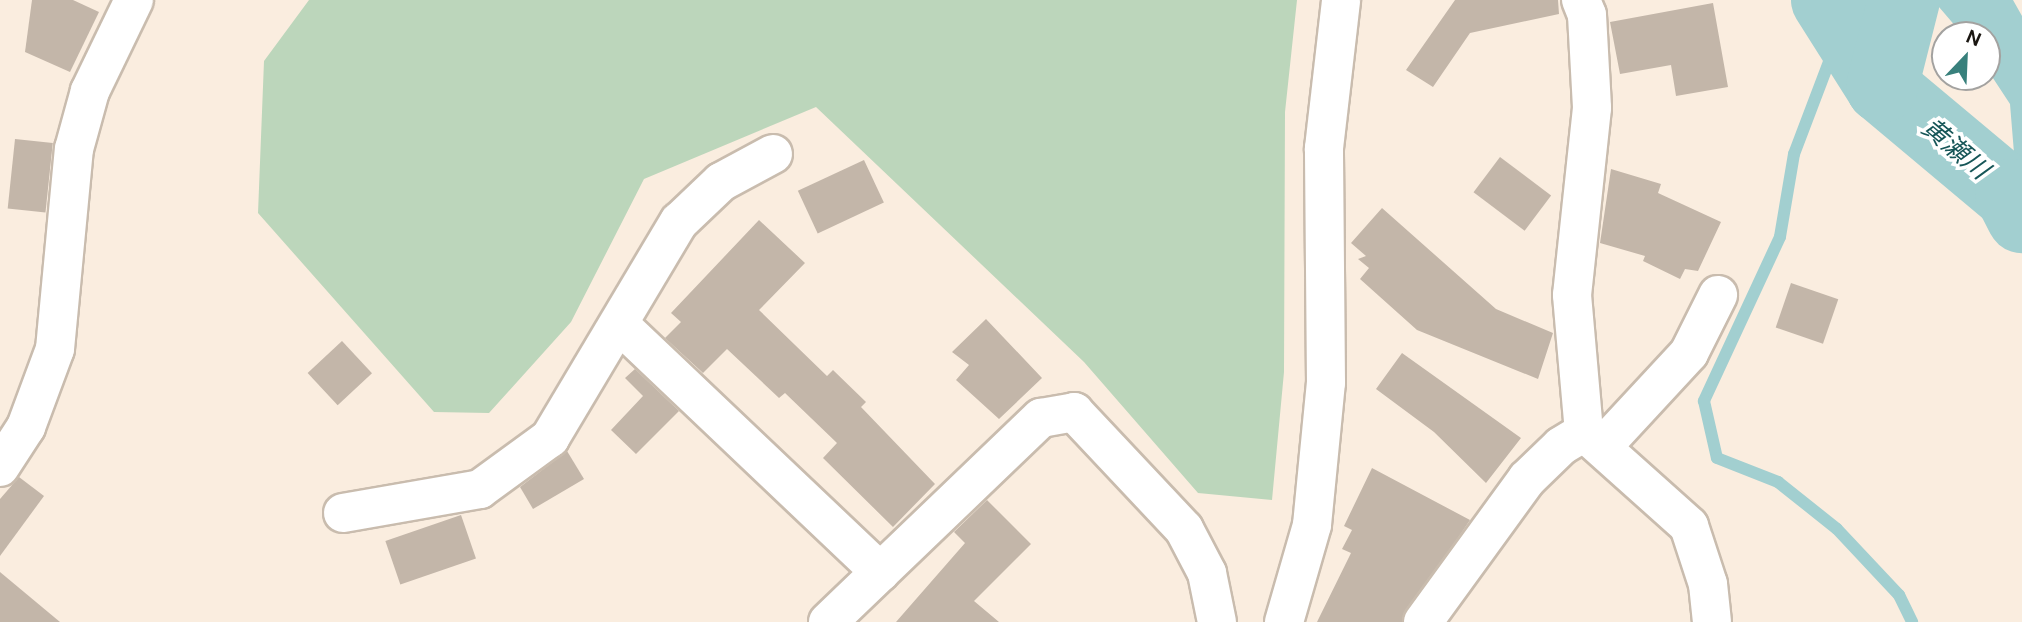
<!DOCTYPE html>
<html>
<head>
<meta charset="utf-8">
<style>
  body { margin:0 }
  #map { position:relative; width:2022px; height:622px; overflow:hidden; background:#faeddf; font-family:"DM Sans","Noto Sans JP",sans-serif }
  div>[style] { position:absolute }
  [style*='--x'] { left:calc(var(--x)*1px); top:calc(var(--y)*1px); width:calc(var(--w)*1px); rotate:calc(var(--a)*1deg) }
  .green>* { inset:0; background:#bcd6bb }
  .water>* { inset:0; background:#a2cfd0 }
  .stream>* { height:12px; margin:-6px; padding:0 6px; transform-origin:6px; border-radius:6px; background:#a2cfd0 }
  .river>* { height:72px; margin:-36px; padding:0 36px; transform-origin:36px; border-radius:36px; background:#a2cfd0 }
  .building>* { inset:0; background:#c3b6a9; transform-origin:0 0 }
  .roads { filter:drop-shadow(2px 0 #c9bcae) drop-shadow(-2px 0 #c9bcae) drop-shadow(0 2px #c9bcae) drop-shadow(0 -2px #c9bcae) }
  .minor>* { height:38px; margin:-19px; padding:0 19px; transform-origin:19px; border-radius:19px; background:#fff }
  span { translate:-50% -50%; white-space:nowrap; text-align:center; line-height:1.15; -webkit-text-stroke:7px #fff; paint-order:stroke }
  .water-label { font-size:26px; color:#175658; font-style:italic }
  .north { position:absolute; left:1931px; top:21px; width:70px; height:70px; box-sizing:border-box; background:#fff; border:2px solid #a3a2a0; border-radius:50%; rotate:23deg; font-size:19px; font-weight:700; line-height:28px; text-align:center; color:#1a1611 }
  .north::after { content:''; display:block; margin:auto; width:24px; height:32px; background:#38807c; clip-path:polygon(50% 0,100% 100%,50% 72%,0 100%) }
</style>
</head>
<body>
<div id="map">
  <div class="green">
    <i style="clip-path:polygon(309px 0,1297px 0,1285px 112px,1284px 372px,1272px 500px,1198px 493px,1084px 362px,816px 107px,644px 179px,571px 322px,489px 413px,434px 412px,258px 213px,264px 61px)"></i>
  </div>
  <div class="water">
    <i style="clip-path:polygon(1933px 0,2013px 0,2022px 16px,2022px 251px,2010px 104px,1987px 69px,1987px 35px,1963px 35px)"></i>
  </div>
  <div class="stream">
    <i style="--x:1843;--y:25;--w:138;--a:110.8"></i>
    <i style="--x:1794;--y:154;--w:84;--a:99.6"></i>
    <i style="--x:1780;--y:237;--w:181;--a:114.9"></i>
    <i style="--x:1704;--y:401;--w:58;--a:77.2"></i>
    <i style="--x:1717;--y:458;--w:66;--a:21.5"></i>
    <i style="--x:1778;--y:482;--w:75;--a:38.5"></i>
    <i style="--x:1837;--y:529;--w:91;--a:46.8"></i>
    <i style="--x:1899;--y:595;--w:30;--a:64"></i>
  </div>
  <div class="river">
    <i style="--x:1827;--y:0;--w:103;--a:57.7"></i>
    <i style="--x:1882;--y:87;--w:168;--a:39.9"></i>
    <i style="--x:2011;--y:195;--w:25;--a:63"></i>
    <i style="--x:1882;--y:87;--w:90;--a:-75.8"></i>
  </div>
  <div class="building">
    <i style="clip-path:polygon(32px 0,73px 0,99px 12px,70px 72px,25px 52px)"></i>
    <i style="clip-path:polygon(1455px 0,1558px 0,1559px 14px,1470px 33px,1433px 87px,1406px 70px)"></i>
    <i style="clip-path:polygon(1713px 3px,1728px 87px,1676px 96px,1671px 65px,1620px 74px,1610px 22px)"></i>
    <i style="left:15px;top:139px;width:38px;height:70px;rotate:6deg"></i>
    <i style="left:1500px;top:157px;width:64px;height:44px;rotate:37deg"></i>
    <i style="left:864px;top:160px;width:47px;height:73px;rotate:65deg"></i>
    <i style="clip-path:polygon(1611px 169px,1661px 184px,1658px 193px,1721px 222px,1698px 271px,1685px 269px,1680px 279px,1643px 261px,1645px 256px,1600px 243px)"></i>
    <i style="clip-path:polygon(1382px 208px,1496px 309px,1553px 333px,1538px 379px,1417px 330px,1360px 279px,1369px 268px,1358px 259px,1366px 256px,1351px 243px)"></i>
    <i style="clip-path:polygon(759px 220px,805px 263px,759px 310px,827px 376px,833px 370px,866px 402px,861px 407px,935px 484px,893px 527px,823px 458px,837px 443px,785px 393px,779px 398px,727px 349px,703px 373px,665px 338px,681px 322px,671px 313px)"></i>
    <i style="left:1791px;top:283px;width:50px;height:47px;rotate:19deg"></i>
    <i style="clip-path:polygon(986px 319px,1042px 378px,999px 419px,956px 380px,969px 365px,952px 352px)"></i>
    <i style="left:342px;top:341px;width:44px;height:47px;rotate:47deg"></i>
    <i style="clip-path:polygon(1402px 353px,1521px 438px,1486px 483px,1434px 432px,1376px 389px)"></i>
    <i style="clip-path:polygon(635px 369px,679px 411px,636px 454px,611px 430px,643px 396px,625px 378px)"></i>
    <i style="clip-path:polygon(567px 451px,584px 479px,533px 509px,520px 487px)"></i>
    <i style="clip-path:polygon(1372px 468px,1470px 520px,1402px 622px,1317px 622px,1351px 553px,1342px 549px,1352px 530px,1344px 526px)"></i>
    <i style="clip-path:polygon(19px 477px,44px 496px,0 556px,0 499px)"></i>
    <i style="clip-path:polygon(987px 500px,1031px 544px,974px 601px,999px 622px,896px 622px,965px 543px,954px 532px)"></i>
    <i style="left:461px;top:515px;width:46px;height:80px;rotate:71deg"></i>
    <i style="clip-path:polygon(0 572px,60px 622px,0 622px)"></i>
  </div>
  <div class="roads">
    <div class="minor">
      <i style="--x:1581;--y:0;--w:16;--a:68"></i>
      <i style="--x:1587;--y:15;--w:93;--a:86.9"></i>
      <i style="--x:1592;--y:108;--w:188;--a:96.1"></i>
      <i style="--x:1572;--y:295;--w:138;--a:85"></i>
      <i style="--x:1584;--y:432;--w:141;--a:41.8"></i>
      <i style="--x:1689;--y:526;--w:61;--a:71.9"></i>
      <i style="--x:1708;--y:584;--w:38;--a:84"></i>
      <i style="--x:620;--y:325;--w:359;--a:43.5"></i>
      <i style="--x:1602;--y:447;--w:128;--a:-47.2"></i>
      <i style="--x:1689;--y:353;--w:65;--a:-63.4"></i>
      <i style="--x:0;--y:467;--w:48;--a:-57"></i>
      <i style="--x:26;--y:427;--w:83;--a:-69.6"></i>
      <i style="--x:55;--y:349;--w:201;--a:-84.6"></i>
      <i style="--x:74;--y:149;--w:60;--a:-74.6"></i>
      <i style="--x:90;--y:91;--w:101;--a:-64.2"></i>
      <i style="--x:343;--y:513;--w:139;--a:-9.9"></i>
      <i style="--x:480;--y:489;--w:87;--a:-36.1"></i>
      <i style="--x:550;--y:438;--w:252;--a:-59.2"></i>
      <i style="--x:679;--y:222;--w:58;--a:-43.6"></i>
      <i style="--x:721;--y:182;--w:59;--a:-28.3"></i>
      <i style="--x:828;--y:622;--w:295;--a:-43.8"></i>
      <i style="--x:1041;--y:418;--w:34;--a:-10"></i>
      <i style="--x:1074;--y:412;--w:161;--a:46.8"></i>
      <i style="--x:1184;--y:529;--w:50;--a:62.4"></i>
      <i style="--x:1207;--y:573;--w:50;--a:78.5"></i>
      <i style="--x:1284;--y:622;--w:101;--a:-73.9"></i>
      <i style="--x:1312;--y:525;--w:143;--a:-84.4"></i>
      <i style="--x:1326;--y:383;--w:235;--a:-90.5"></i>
      <i style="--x:1324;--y:148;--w:149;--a:-83.4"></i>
      <i style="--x:1423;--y:622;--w:177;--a:-54"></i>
      <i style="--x:1527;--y:479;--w:47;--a:-44.1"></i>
      <i style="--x:1561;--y:446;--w:27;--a:-31"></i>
    </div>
  </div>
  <div class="water-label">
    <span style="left:1955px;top:149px;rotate:40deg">黄瀬川</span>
  </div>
  <div class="north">N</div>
</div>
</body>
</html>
